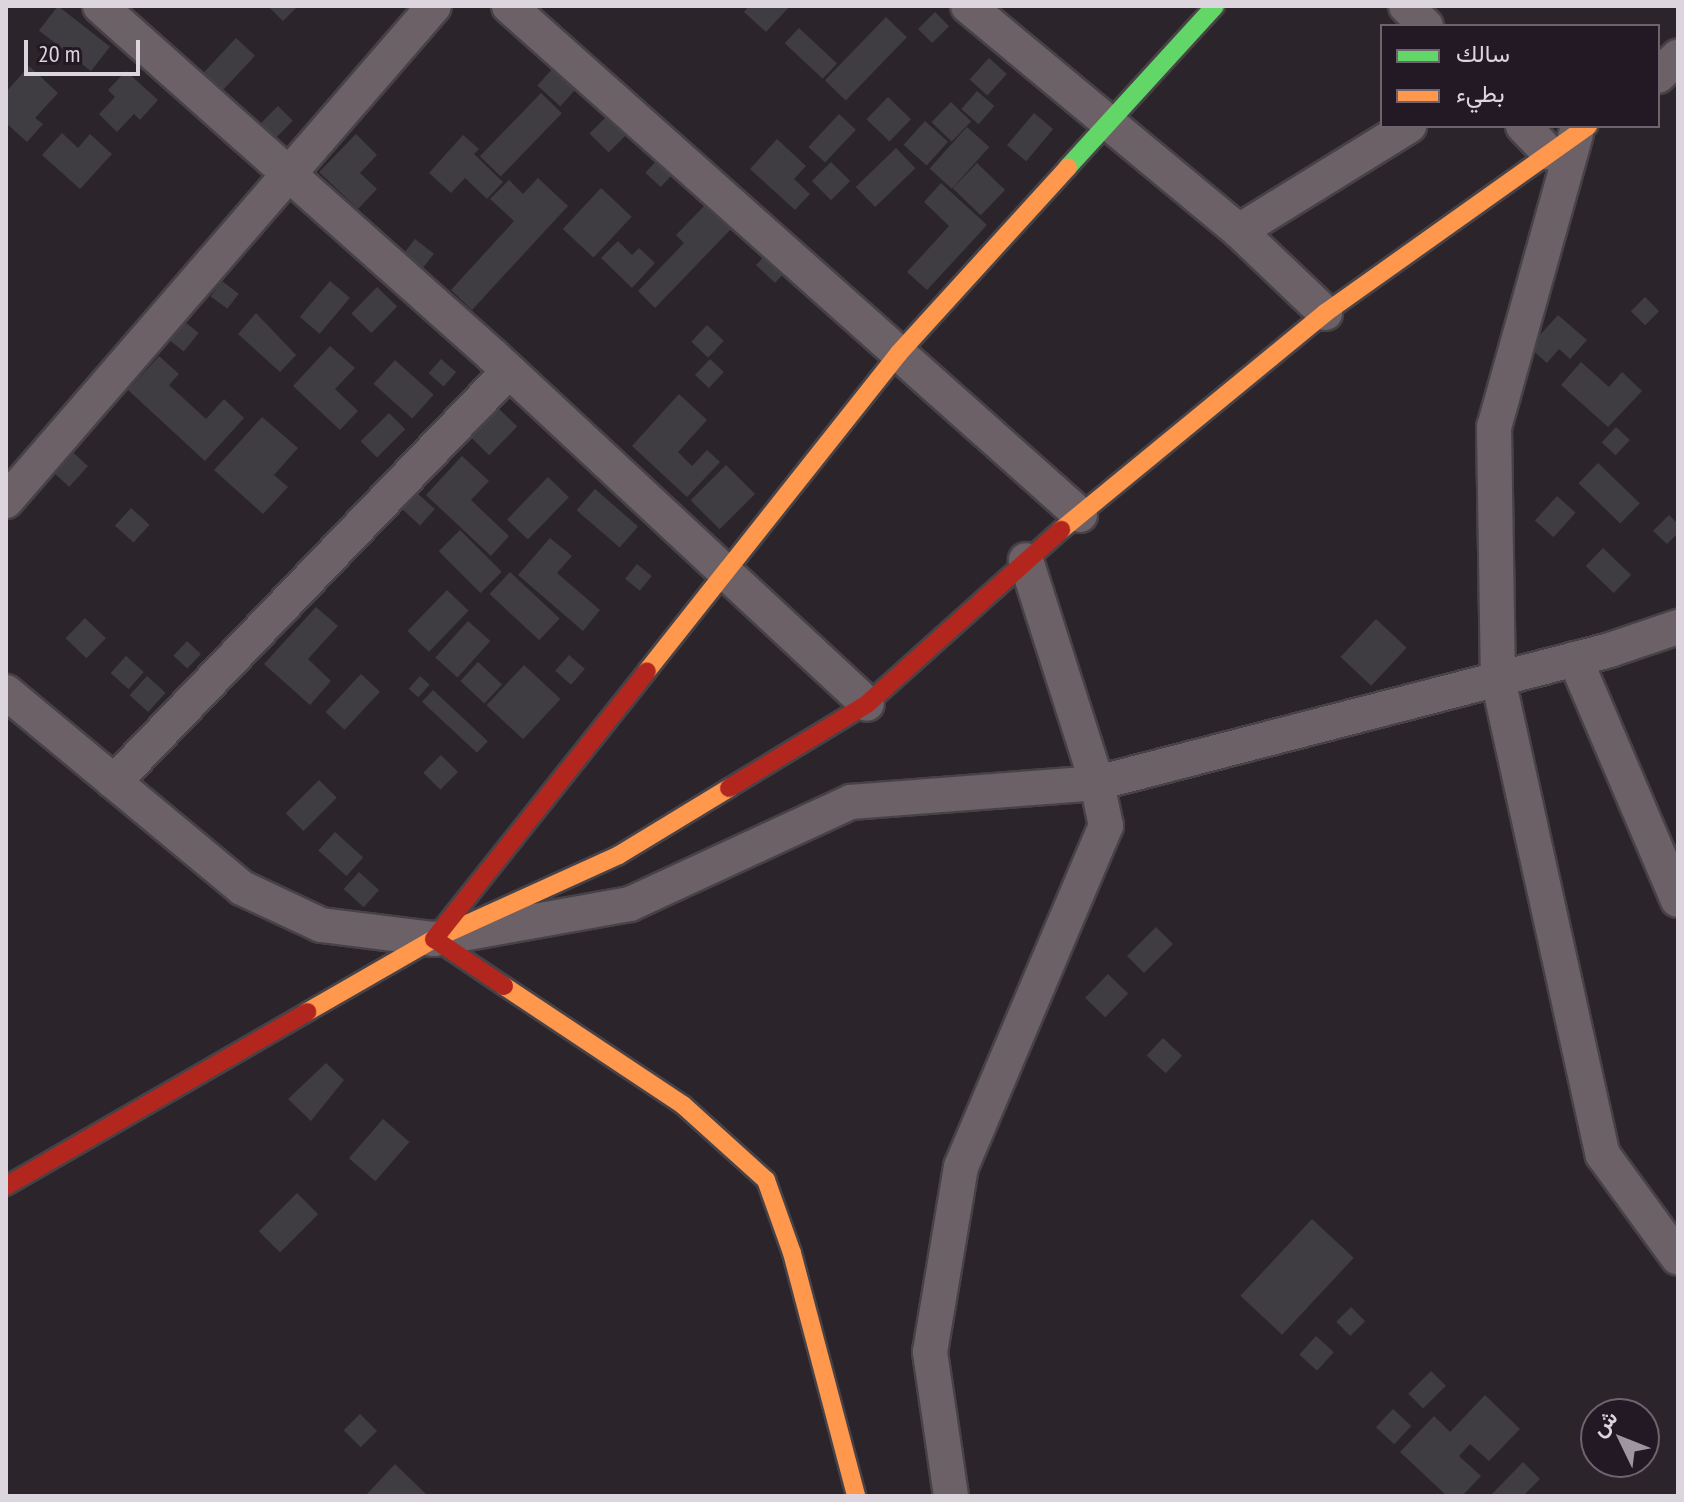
<!DOCTYPE html>
<html>
<head>
<meta charset="utf-8">
<style>
  body { margin:0 }
  #map { position:relative; width:1684px; height:1502px; overflow:hidden; background:#2b252b; font-family:"PT Sans Narrow",Vazirmatn,sans-serif }
  div>[style] { position:absolute }
  [style*='--x'] { left:calc(var(--x)*1px); top:calc(var(--y)*1px); width:calc(var(--w)*1px); rotate:calc(var(--a)*1deg) }
  .building>* { inset:0; background:#3f3c42; transform-origin:0 0 }
  .roads { filter:drop-shadow(2px 0 #464247) drop-shadow(-2px 0 #464247) drop-shadow(0 2px #464247) drop-shadow(0 -2px #464247) }
  .street>* { height:34px; margin:-17px; padding:0 17px; transform-origin:17px; border-radius:17px; background:#6c6166 }
  .fast>* { height:18px; margin:-9px; padding:0 9px; transform-origin:9px; border-radius:9px; background:#63d668 }
  .slow>* { height:18px; margin:-9px; padding:0 9px; transform-origin:9px; border-radius:9px; background:#ff974d }
  .jam>* { height:18px; margin:-9px; padding:0 9px; transform-origin:9px; border-radius:9px; background:#b3261e }
  span { translate:-50% -50%; white-space:nowrap; text-align:center; line-height:1.15; -webkit-text-stroke:8px #231925; paint-order:stroke }
  .frame { position:absolute; inset:0; border:8px solid #dcd5dd; pointer-events:none }
  .legend { position:absolute; left:1380px; top:24px; width:280px; height:104px; box-sizing:border-box; background:#231925; border:2px solid #6d646f; margin:0; padding:10px 14px; list-style:none; font-size:24px; color:#dcd5dd }
  .legend li { display:flex; align-items:center; gap:16px; height:40px }
  .legend b { width:40px; border:2px solid #6d646f }
  .north { position:absolute; left:1580px; top:1398px; width:80px; height:80px; box-sizing:border-box; background:#231925; border:2px solid #6d646f; border-radius:50%; rotate:313deg; font-size:22px; font-weight:700; line-height:32px; text-align:center; color:#dcd5dd }
  .north::after { content:''; display:block; margin:auto; width:28px; height:36px; background:#9e979f; clip-path:polygon(50% 0,100% 100%,50% 72%,0 100%) }
  .scale { position:absolute; left:24px; top:40px; width:116px; height:36px; box-sizing:border-box; border:4px solid #dcd5dd; border-top:0; padding-left:10px; font-size:24px; line-height:28px; white-space:nowrap; color:#dcd5dd; -webkit-text-stroke:6px #231925; paint-order:stroke }
</style>
</head>
<body>
<div id="map">
  <div class="building">
    <i style="left:58px;top:6px;width:66px;height:31px;rotate:38deg"></i>
    <i style="clip-path:polygon(268px 6px,298px 6px,283px 21px)"></i>
    <i style="clip-path:polygon(749px 6px,790px 6px,766px 32px,744px 12px)"></i>
    <i style="left:935px;top:12px;width:20px;height:24px;rotate:45deg"></i>
    <i style="left:886px;top:17px;width:29px;height:88px;rotate:44deg"></i>
    <i style="left:799px;top:28px;width:52px;height:21px;rotate:43deg"></i>
    <i style="left:236px;top:38px;width:26px;height:50px;rotate:43deg"></i>
    <i style="left:989px;top:58px;width:24px;height:29px;rotate:42deg"></i>
    <i style="clip-path:polygon(29px 66px,58px 93px,35px 118px,43px 124px,27px 142px,6px 123px,6px 92px)"></i>
    <i style="left:554px;top:67px;width:31px;height:25px;rotate:42deg"></i>
    <i style="clip-path:polygon(126px 71px,158px 100px,140px 120px,134px 114px,117px 132px,99px 114px,115px 97px,108px 90px)"></i>
    <i style="left:977px;top:91px;width:23px;height:24px;rotate:41deg"></i>
    <i style="left:541px;top:93px;width:29px;height:88px;rotate:44deg"></i>
    <i style="left:888px;top:97px;width:32px;height:31px;rotate:44deg"></i>
    <i style="left:951px;top:102px;width:28px;height:28px;rotate:44deg"></i>
    <i style="left:278px;top:106px;width:21px;height:25px;rotate:45deg"></i>
    <i style="left:610px;top:113px;width:27px;height:29px;rotate:45deg"></i>
    <i style="left:1034px;top:113px;width:25px;height:42px;rotate:40deg"></i>
    <i style="left:839px;top:114px;width:23px;height:45px;rotate:43deg"></i>
    <i style="left:925px;top:121px;width:31px;height:32px;rotate:42deg"></i>
    <i style="left:967px;top:127px;width:30px;height:56px;rotate:42deg"></i>
    <i style="clip-path:polygon(62px 133px,78px 148px,90px 134px,112px 154px,80px 189px,42px 155px)"></i>
    <i style="clip-path:polygon(356px 134px,377px 155px,360px 173px,377px 189px,358px 209px,319px 172px)"></i>
    <i style="clip-path:polygon(463px 135px,479px 149px,474px 154px,503px 182px,487px 199px,465px 178px,451px 193px,429px 173px)"></i>
    <i style="clip-path:polygon(777px 139px,806px 166px,794px 179px,810px 194px,795px 210px,750px 169px)"></i>
    <i style="left:896px;top:148px;width:28px;height:56px;rotate:46deg"></i>
    <i style="left:659px;top:158px;width:21px;height:20px;rotate:43deg"></i>
    <i style="left:831px;top:162px;width:27px;height:27px;rotate:45deg"></i>
    <i style="left:977px;top:163px;width:39px;height:35px;rotate:44deg"></i>
    <i style="clip-path:polygon(538px 178px,568px 206px,472px 310px,451px 290px,514px 221px,490px 199px,509px 180px,523px 194px)"></i>
    <i style="clip-path:polygon(941px 183px,987px 225px,927px 290px,907px 272px,949px 226px,924px 202px)"></i>
    <i style="left:601px;top:188px;width:42px;height:56px;rotate:43deg"></i>
    <i style="clip-path:polygon(707px 203px,733px 227px,655px 308px,638px 291px,684px 243px,676px 235px)"></i>
    <i style="left:415px;top:239px;width:24px;height:18px;rotate:38deg"></i>
    <i style="clip-path:polygon(618px 241px,632px 255px,639px 248px,655px 263px,632px 288px,601px 258px)"></i>
    <i style="clip-path:polygon(771px 249px,794px 262px,775px 283px,756px 265px)"></i>
    <i style="left:222px;top:281px;width:21px;height:19px;rotate:37deg"></i>
    <i style="left:330px;top:281px;width:26px;height:47px;rotate:40deg"></i>
    <i style="left:377px;top:287px;width:28px;height:37px;rotate:44deg"></i>
    <i style="left:1645px;top:297px;width:20px;height:20px;rotate:45deg"></i>
    <i style="clip-path:polygon(256px 313px,296px 355px,280px 372px,238px 334px)"></i>
    <i style="clip-path:polygon(1558px 315px,1587px 340px,1570px 359px,1559px 349px,1547px 363px,1529px 347px)"></i>
    <i style="left:184px;top:321px;width:19px;height:24px;rotate:39deg"></i>
    <i style="left:707px;top:325px;width:23px;height:23px;rotate:43deg"></i>
    <i style="clip-path:polygon(330px 346px,355px 368px,335px 389px,358px 411px,340px 430px,293px 386px)"></i>
    <i style="clip-path:polygon(159px 356px,179px 374px,169px 385px,206px 419px,224px 399px,244px 418px,205px 461px,128px 390px)"></i>
    <i style="left:441px;top:359px;width:20px;height:19px;rotate:41deg"></i>
    <i style="left:710px;top:359px;width:19px;height:22px;rotate:43deg"></i>
    <i style="left:395px;top:360px;width:52px;height:32px;rotate:42deg"></i>
    <i style="clip-path:polygon(1581px 362px,1609px 387px,1622px 372px,1642px 391px,1608px 427px,1561px 385px)"></i>
    <i style="clip-path:polygon(679px 394px,707px 420px,678px 452px,692px 466px,707px 450px,720px 462px,687px 497px,632px 446px)"></i>
    <i style="left:497px;top:407px;width:28px;height:40px;rotate:44deg"></i>
    <i style="left:389px;top:413px;width:23px;height:40px;rotate:45deg"></i>
    <i style="clip-path:polygon(262px 417px,298px 448px,274px 475px,288px 487px,263px 514px,214px 470px)"></i>
    <i style="left:1616px;top:427px;width:19px;height:21px;rotate:43deg"></i>
    <i style="left:68px;top:448px;width:27px;height:28px;rotate:42deg"></i>
    <i style="clip-path:polygon(462px 456px,489px 481px,471px 500px,509px 536px,491px 556px,426px 495px)"></i>
    <i style="left:1598px;top:463px;width:58px;height:28px;rotate:44deg"></i>
    <i style="left:726px;top:465px;width:41px;height:50px;rotate:45deg"></i>
    <i style="left:548px;top:477px;width:29px;height:59px;rotate:44deg"></i>
    <i style="left:595px;top:489px;width:57px;height:28px;rotate:41deg"></i>
    <i style="left:417px;top:493px;width:24px;height:22px;rotate:42deg"></i>
    <i style="left:1557px;top:496px;width:25px;height:33px;rotate:42deg"></i>
    <i style="left:131px;top:508px;width:25px;height:24px;rotate:42deg"></i>
    <i style="clip-path:polygon(1669px 515px,1678px 524px,1678px 533px,1667px 544px,1653px 531px)"></i>
    <i style="left:460px;top:530px;width:59px;height:30px;rotate:45deg"></i>
    <i style="clip-path:polygon(550px 538px,572px 556px,557px 573px,600px 610px,583px 631px,518px 575px)"></i>
    <i style="left:1603px;top:548px;width:39px;height:25px;rotate:44deg"></i>
    <i style="left:637px;top:564px;width:19px;height:19px;rotate:39deg"></i>
    <i style="left:510px;top:572px;width:68px;height:30px;rotate:43deg"></i>
    <i style="left:447px;top:590px;width:30px;height:57px;rotate:44deg"></i>
    <i style="clip-path:polygon(316px 607px,338px 626px,308px 659px,331px 681px,310px 705px,264px 664px)"></i>
    <i style="left:85px;top:618px;width:29px;height:28px;rotate:44deg"></i>
    <i style="left:1376px;top:619px;width:42px;height:52px;rotate:43deg"></i>
    <i style="left:468px;top:621px;width:30px;height:49px;rotate:42deg"></i>
    <i style="left:187px;top:641px;width:19px;height:20px;rotate:43deg"></i>
    <i style="left:569px;top:655px;width:21px;height:21px;rotate:41deg"></i>
    <i style="left:126px;top:656px;width:24px;height:23px;rotate:42deg"></i>
    <i style="left:478px;top:662px;width:33px;height:26px;rotate:43deg"></i>
    <i style="left:524px;top:665px;width:50px;height:55px;rotate:43deg"></i>
    <i style="left:361px;top:674px;width:26px;height:52px;rotate:43deg"></i>
    <i style="left:147px;top:676px;width:25px;height:26px;rotate:42deg"></i>
    <i style="left:420px;top:676px;width:13px;height:17px;rotate:42deg"></i>
    <i style="left:433px;top:690px;width:75px;height:16px;rotate:43deg"></i>
    <i style="left:441px;top:755px;width:24px;height:25px;rotate:45deg"></i>
    <i style="left:319px;top:780px;width:25px;height:47px;rotate:45deg"></i>
    <i style="left:335px;top:832px;width:38px;height:25px;rotate:42deg"></i>
    <i style="left:359px;top:872px;width:27px;height:23px;rotate:42deg"></i>
    <i style="left:1156px;top:927px;width:24px;height:41px;rotate:45deg"></i>
    <i style="left:1108px;top:974px;width:28px;height:33px;rotate:44deg"></i>
    <i style="left:1163px;top:1038px;width:26px;height:24px;rotate:43deg"></i>
    <i style="clip-path:polygon(326px 1063px,344px 1080px,311px 1121px,288px 1099px)"></i>
    <i style="left:383px;top:1119px;width:35px;height:52px;rotate:41deg"></i>
    <i style="left:297px;top:1193px;width:30px;height:54px;rotate:45deg"></i>
    <i style="left:1312px;top:1219px;width:57px;height:105px;rotate:43deg"></i>
    <i style="left:1351px;top:1307px;width:20px;height:21px;rotate:45deg"></i>
    <i style="left:1316px;top:1336px;width:24px;height:25px;rotate:42deg"></i>
    <i style="left:1431px;top:1371px;width:21px;height:32px;rotate:45deg"></i>
    <i style="clip-path:polygon(1485px 1395px,1520px 1429px,1489px 1461px,1470px 1444px,1459px 1456px,1481px 1476px,1462px 1496px,1447px 1496px,1400px 1452px,1434px 1416px,1450px 1432px)"></i>
    <i style="left:1393px;top:1409px;width:25px;height:25px;rotate:43deg"></i>
    <i style="left:360px;top:1414px;width:24px;height:23px;rotate:45deg"></i>
    <i style="clip-path:polygon(1523px 1462px,1540px 1479px,1523px 1496px,1490px 1496px)"></i>
    <i style="clip-path:polygon(395px 1464px,428px 1496px,365px 1496px)"></i>
  </div>
  <div class="roads">
    <div class="street">
      <i style="--x:100;--y:6;--w:525;--a:41.68"></i>
      <i style="--x:492;--y:355;--w:512;--a:42.94"></i>
      <i style="--x:509;--y:6;--w:765;--a:41.71"></i>
      <i style="--x:968;--y:6;--w:352;--a:39.7"></i>
      <i style="--x:1239;--y:231;--w:119;--a:43.6"></i>
      <i style="--x:1406;--y:6;--w:28;--a:45"></i>
      <i style="--x:1658;--y:76;--w:28;--a:-44"></i>
      <i style="--x:1523;--y:126;--w:37;--a:46"></i>
      <i style="--x:1576;--y:134;--w:304;--a:105.6"></i>
      <i style="--x:1494;--y:427;--w:252;--a:89.1"></i>
      <i style="--x:1498;--y:679;--w:487;--a:77.6"></i>
      <i style="--x:1603;--y:1155;--w:127;--a:53.9"></i>
      <i style="--x:1239;--y:231;--w:200;--a:-31.7"></i>
      <i style="--x:6;--y:501;--w:654;--a:-49.15"></i>
      <i style="--x:1575;--y:659;--w:262;--a:66.9"></i>
      <i style="--x:6;--y:692;--w:307;--a:39.7"></i>
      <i style="--x:242;--y:888;--w:87;--a:25.1"></i>
      <i style="--x:321;--y:925;--w:114;--a:7.1"></i>
      <i style="--x:434;--y:939;--w:199;--a:-10.1"></i>
      <i style="--x:630;--y:904;--w:243;--a:-24.8"></i>
      <i style="--x:851;--y:802;--w:247;--a:-4.4"></i>
      <i style="--x:1097;--y:783;--w:530;--a:-14.53"></i>
      <i style="--x:1610;--y:650;--w:72;--a:-18.7"></i>
      <i style="--x:114;--y:782;--w:570;--a:-46.14"></i>
      <i style="--x:951;--y:1496;--w:146;--a:-98.3"></i>
      <i style="--x:930;--y:1352;--w:188;--a:-80.5"></i>
      <i style="--x:961;--y:1167;--w:371;--a:-67"></i>
      <i style="--x:1106;--y:826;--w:44;--a:-101.8"></i>
      <i style="--x:1097;--y:783;--w:234;--a:-107.7"></i>
    </div>
    <div class="fast">
      <i style="--x:1068;--y:167;--w:218;--a:-47.6"></i>
    </div>
    <div class="slow">
      <i style="--x:1061;--y:530;--w:342;--a:-39.4"></i>
      <i style="--x:1325;--y:313;--w:323;--a:-35.4"></i>
      <i style="--x:647;--y:671;--w:406;--a:-51.6"></i>
      <i style="--x:899;--y:353;--w:251;--a:-47.7"></i>
      <i style="--x:504;--y:986;--w:215;--a:33.6"></i>
      <i style="--x:683;--y:1105;--w:112;--a:42.1"></i>
      <i style="--x:766;--y:1180;--w:77;--a:70.4"></i>
      <i style="--x:792;--y:1253;--w:251;--a:75.2"></i>
      <i style="--x:307;--y:1012;--w:146;--a:-29.9"></i>
      <i style="--x:434;--y:939;--w:203;--a:-24.4"></i>
      <i style="--x:619;--y:855;--w:129;--a:-31.3"></i>
    </div>
    <div class="jam">
      <i style="--x:729;--y:788;--w:162;--a:-31.3"></i>
      <i style="--x:867;--y:704;--w:261;--a:-41.9"></i>
      <i style="--x:504;--y:986;--w:84;--a:-146.1"></i>
      <i style="--x:434;--y:939;--w:342;--a:-51.5"></i>
      <i style="--x:6;--y:1186;--w:348;--a:-30"></i>
    </div>
  </div>
  <div class="frame"></div>
  <ul class="legend">
  <li><b style="height:10px;background:#63d668"></b>سالك</li>
  <li><b style="height:10px;background:#ff974d"></b>بطيء</li>
  </ul>
  <div class="north">ش</div>
  <div class="scale">20 m</div>
</div>
</body>
</html>
